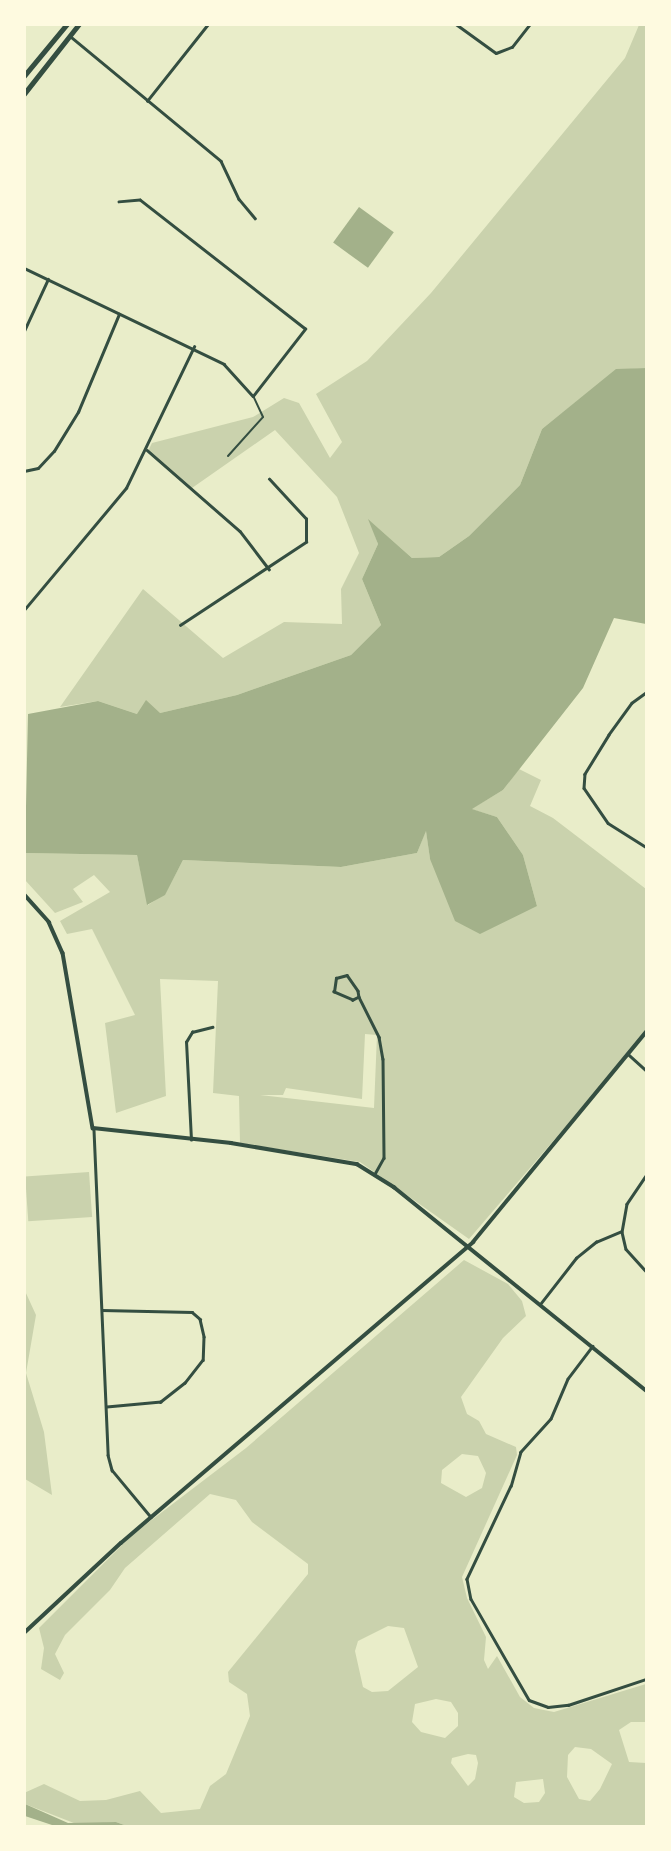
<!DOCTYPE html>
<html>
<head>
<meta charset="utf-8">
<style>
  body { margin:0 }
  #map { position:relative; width:671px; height:1851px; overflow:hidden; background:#e9edc9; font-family:"Noto Sans",sans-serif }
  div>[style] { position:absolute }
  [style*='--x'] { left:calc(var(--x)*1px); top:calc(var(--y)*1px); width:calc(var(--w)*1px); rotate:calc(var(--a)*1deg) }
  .green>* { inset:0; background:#cad2ad; transform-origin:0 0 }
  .water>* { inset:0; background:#a3b18a; transform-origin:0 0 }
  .service>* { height:2px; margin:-1px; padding:0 1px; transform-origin:1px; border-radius:1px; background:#344e41 }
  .minor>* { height:2.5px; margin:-1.25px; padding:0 1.25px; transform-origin:1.25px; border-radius:1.25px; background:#344e41 }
  .tertiary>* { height:3.5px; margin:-1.75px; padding:0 1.75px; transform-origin:1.75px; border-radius:1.75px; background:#344e41 }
  .trunk>* { height:4.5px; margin:-2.25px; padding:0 2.25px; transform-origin:2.25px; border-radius:2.25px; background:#344e41 }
  span { translate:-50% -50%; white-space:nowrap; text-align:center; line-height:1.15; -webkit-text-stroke:7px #fefae0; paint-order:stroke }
  .frame { position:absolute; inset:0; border:26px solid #fefae0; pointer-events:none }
</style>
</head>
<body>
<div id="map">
  <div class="green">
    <i style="clip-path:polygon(639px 25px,646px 25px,646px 368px,616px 370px,542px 429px,520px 485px,469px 536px,439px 557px,412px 558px,370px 521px,378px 544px,362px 579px,381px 625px,351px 655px,237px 695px,160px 713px,137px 714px,98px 701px,60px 707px,143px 589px,223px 658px,284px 622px,342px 624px,341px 589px,359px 553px,337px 497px,275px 430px,192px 488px,148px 451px,152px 443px,253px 417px,284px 398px,299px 403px,330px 458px,342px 442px,316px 394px,367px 361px,431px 293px,625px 58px)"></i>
    <i style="clip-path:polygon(evenodd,519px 769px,541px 780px,530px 806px,553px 818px,646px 889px,646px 1033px,469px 1239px,360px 1162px,240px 1143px,239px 1096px,213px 1093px,218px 981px,160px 979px,166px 1096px,116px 1113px,105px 1023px,135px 1015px,92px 929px,67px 934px,60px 921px,110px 892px,94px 875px,73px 889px,83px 902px,55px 913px,25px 880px,25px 853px,137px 855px,148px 905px,165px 894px,183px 860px,341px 867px,417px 853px,426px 830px,430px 859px,537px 906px,523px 855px,497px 817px,471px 809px,503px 790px,519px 769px,365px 1034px,377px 1035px,374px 1108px,260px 1095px,283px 1095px,286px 1088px,362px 1099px,365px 1034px)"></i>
    <i style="left:89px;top:1172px;width:45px;height:64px;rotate:86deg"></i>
    <i style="clip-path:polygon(evenodd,464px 1260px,508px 1284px,522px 1301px,526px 1316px,503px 1338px,461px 1397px,467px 1414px,479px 1421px,486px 1434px,516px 1447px,517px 1455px,462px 1577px,467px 1598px,486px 1637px,484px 1660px,488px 1669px,497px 1656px,520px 1697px,534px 1708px,554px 1712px,646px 1684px,646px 1722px,631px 1722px,619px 1730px,629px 1762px,646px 1763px,646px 1826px,127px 1826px,116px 1822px,79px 1825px,25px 1804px,24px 1793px,44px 1784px,80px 1801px,106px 1800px,140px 1791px,161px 1813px,200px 1809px,210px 1786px,226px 1774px,250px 1716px,247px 1694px,229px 1682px,228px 1672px,308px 1574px,308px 1564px,252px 1522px,236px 1500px,210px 1494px,125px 1568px,110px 1590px,65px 1635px,55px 1654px,64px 1673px,60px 1680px,41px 1669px,44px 1648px,39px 1628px,132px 1535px,246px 1448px,464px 1260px,462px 1454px,478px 1456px,486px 1473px,482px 1488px,466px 1497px,441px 1483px,442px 1470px,462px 1454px,464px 1260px,388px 1626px,404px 1628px,418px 1667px,388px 1691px,372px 1692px,363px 1687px,355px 1651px,358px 1641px,388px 1626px,464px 1260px,436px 1699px,451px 1702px,458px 1713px,458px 1726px,445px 1738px,421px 1732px,412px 1722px,415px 1704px,436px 1699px,464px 1260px,575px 1747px,591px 1749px,612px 1764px,600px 1789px,590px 1801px,579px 1799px,567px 1777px,568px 1755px,575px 1747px,464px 1260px,468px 1754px,476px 1755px,478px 1763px,475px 1779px,468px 1786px,451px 1763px,452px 1758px,468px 1754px,464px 1260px,543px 1779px,545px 1793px,539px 1802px,524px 1803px,514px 1797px,516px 1782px,543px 1779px)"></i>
    <i style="clip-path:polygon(25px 1291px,36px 1315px,26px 1373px,44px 1432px,52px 1495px,25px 1479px)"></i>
  </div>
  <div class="water">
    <i style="left:359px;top:207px;width:43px;height:44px;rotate:36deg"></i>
    <i style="clip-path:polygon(646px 368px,646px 624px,614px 618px,583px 688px,503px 790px,472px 809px,497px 817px,523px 855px,537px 906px,480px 934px,455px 921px,430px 859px,426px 831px,417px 853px,341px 867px,183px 860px,165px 895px,147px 905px,137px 855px,25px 853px,28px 714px,98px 701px,137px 714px,146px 700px,160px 713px,237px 695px,351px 655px,381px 625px,362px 579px,378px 544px,368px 519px,412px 558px,439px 557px,469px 536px,520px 485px,542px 429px,616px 369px)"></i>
    <i style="clip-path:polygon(25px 1804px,68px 1823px,116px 1822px,127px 1826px,55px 1826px,25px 1816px)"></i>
  </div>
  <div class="service">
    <i style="--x:228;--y:456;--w:52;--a:-48.1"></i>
    <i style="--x:263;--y:417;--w:23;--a:-115"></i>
  </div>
  <div class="minor">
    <i style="--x:456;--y:24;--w:49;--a:35.9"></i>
    <i style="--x:496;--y:53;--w:17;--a:-21"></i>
    <i style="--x:512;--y:47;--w:29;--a:-52"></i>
    <i style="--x:70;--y:36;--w:196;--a:39.6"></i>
    <i style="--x:221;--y:161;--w:42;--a:64.7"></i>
    <i style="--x:239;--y:199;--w:25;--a:50"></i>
    <i style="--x:147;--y:101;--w:98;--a:-51.6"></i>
    <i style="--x:24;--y:268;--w:222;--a:25.6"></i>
    <i style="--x:224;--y:364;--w:43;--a:47.8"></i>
    <i style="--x:253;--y:396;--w:85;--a:-52.2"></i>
    <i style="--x:305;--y:329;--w:209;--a:-142"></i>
    <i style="--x:140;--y:200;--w:21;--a:175"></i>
    <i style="--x:24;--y:331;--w:57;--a:-65.2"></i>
    <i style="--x:147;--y:450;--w:123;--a:41.1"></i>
    <i style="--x:240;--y:531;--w:48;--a:52.7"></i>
    <i style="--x:24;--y:471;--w:14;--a:-12"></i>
    <i style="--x:38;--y:468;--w:23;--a:-47"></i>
    <i style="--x:54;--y:451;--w:46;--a:-58.4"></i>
    <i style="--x:78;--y:412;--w:106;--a:-67.3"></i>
    <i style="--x:24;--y:610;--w:159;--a:-50.1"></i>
    <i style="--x:126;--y:488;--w:157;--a:-64.3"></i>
    <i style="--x:180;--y:625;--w:151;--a:-33.4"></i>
    <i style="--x:306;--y:542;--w:23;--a:-90"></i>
    <i style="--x:306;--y:519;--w:54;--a:-132.8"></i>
    <i style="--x:646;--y:693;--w:17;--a:144"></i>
    <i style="--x:632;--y:703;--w:39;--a:126"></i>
    <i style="--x:609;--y:735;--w:46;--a:121.6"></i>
    <i style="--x:585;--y:774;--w:14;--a:94"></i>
    <i style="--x:584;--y:788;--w:42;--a:55.6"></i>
    <i style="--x:608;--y:823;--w:45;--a:32.3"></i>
    <i style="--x:347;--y:975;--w:19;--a:55"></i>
    <i style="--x:358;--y:991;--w:6;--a:81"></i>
    <i style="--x:359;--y:997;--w:7;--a:153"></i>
    <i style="--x:353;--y:1000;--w:21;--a:-157"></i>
    <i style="--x:334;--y:992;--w:14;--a:-82"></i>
    <i style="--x:336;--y:978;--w:11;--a:-15"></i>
    <i style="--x:359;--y:997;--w:45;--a:63.4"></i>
    <i style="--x:379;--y:1037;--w:22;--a:80"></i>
    <i style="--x:383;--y:1059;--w:99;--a:89.4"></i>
    <i style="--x:384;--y:1158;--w:18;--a:119"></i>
    <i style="--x:628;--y:1054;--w:24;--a:42"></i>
    <i style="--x:94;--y:1130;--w:325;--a:87.5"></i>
    <i style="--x:108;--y:1455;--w:16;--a:75"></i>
    <i style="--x:112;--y:1470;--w:61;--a:50.3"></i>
    <i style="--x:191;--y:1140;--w:98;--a:-92.9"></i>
    <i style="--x:186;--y:1042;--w:12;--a:-59"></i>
    <i style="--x:192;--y:1032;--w:21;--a:-14"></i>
    <i style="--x:646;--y:1176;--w:34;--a:124"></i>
    <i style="--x:627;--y:1204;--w:28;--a:100"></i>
    <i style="--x:622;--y:1232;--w:17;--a:77"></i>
    <i style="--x:626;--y:1249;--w:30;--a:48"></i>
    <i style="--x:541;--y:1303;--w:57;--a:-52.1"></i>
    <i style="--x:576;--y:1258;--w:26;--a:-39"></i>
    <i style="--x:596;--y:1242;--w:26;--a:-23"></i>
    <i style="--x:102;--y:1310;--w:90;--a:1.3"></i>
    <i style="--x:192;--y:1312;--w:11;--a:41"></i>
    <i style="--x:200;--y:1319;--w:18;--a:77"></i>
    <i style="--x:204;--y:1337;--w:23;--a:92"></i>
    <i style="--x:203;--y:1360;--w:29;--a:128"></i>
    <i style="--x:185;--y:1383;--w:31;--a:142"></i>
    <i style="--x:161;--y:1402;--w:54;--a:174.7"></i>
    <i style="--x:593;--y:1346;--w:41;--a:127.1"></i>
    <i style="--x:568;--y:1379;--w:43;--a:113"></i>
    <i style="--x:551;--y:1419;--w:45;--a:132.3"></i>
    <i style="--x:521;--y:1452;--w:35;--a:106"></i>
    <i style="--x:511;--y:1486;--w:103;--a:115.3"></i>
    <i style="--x:467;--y:1579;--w:20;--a:79"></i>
    <i style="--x:471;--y:1599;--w:116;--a:60.1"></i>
    <i style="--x:529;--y:1700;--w:20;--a:20"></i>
    <i style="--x:548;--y:1707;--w:20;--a:-6"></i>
    <i style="--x:568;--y:1705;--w:82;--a:-18.4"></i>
  </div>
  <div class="tertiary">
    <i style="--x:24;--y:894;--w:38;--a:48"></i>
    <i style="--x:49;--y:922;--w:34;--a:66"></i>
    <i style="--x:63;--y:953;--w:178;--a:80.3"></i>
    <i style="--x:93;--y:1128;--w:139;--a:6.2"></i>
    <i style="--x:231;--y:1143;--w:128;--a:9.5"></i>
    <i style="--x:357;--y:1164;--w:44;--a:31.9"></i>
    <i style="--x:394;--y:1187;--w:324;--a:38.9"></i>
    <i style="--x:24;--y:1633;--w:132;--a:-42.9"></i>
    <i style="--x:121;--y:1543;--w:463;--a:-40.5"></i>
    <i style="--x:473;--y:1242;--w:272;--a:-50.5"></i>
  </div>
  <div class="trunk">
    <i style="--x:24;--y:76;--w:67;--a:-50.4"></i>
    <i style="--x:24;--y:94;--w:89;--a:-51.8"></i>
  </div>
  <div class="frame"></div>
</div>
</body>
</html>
